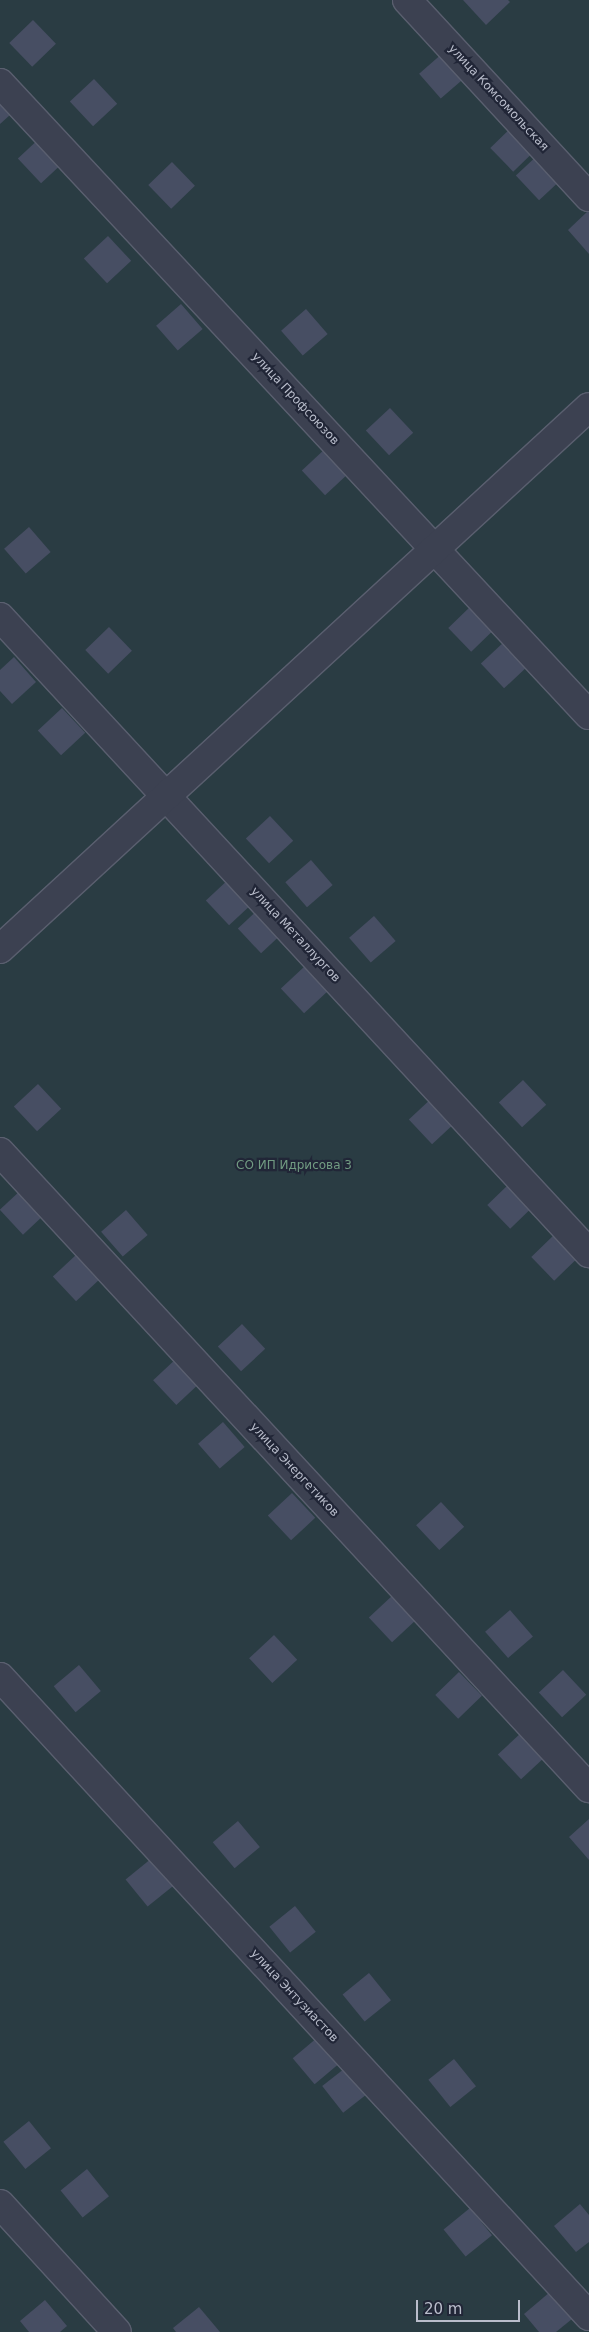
<!DOCTYPE html>
<html>
<head>
<meta charset="utf-8">
<style>
  body { margin:0 }
  #map { position:relative; width:589px; height:2332px; overflow:hidden; background:#282f42; font-family:"DejaVu Sans",sans-serif }
  div>[style] { position:absolute }
  [style*='--x'] { left:calc(var(--x)*1px); top:calc(var(--y)*1px); width:calc(var(--w)*1px); rotate:calc(var(--a)*1deg) }
  .green>* { inset:0; background:#2a3c43; transform-origin:0 0 }
  .building>* { inset:0; background:#474e63; transform-origin:0 0 }
  .roads { filter:drop-shadow(1px 0 #5a5f6f) drop-shadow(-1px 0 #5a5f6f) drop-shadow(0 1px #5a5f6f) drop-shadow(0 -1px #5a5f6f) }
  .minor>* { height:28px; margin:-14px; padding:0 14px; transform-origin:14px; border-radius:14px; background:#3c4151 }
  span { translate:-50% -50%; white-space:nowrap; text-align:center; line-height:1.15; -webkit-text-stroke:4.5px #212637; paint-order:stroke }
  .street-label { font-size:12px; color:#b9bdcb }
  .park-label { font-size:12px; color:#719b82 }
  .scale { position:absolute; left:416px; top:2300px; width:104px; height:22px; box-sizing:border-box; border:2px solid #b9bdcb; border-top:0; padding-left:6px; font-size:15px; line-height:18px; white-space:nowrap; color:#b9bdcb; -webkit-text-stroke:4px #212637; paint-order:stroke }
</style>
</head>
<body>
<div id="map">
  <div class="green">
    <i style="left:0;top:0;width:589px;height:2332px"></i>
  </div>
  <div class="building">
    <i style="clip-path:polygon(463px 0,508px 0,510px 2px,486px 25px)"></i>
    <i style="left:33px;top:20px;width:33px;height:33px;rotate:46deg"></i>
    <i style="left:444px;top:52px;width:33px;height:33px;rotate:49deg"></i>
    <i style="left:94px;top:79px;width:34px;height:33px;rotate:47deg"></i>
    <i style="clip-path:polygon(0 104px,10px 115px,0 124px)"></i>
    <i style="left:514px;top:125px;width:33px;height:33px;rotate:46deg"></i>
    <i style="left:42px;top:136px;width:34px;height:33px;rotate:47deg"></i>
    <i style="left:540px;top:153px;width:34px;height:33px;rotate:47deg"></i>
    <i style="left:172px;top:162px;width:33px;height:33px;rotate:46deg"></i>
    <i style="clip-path:polygon(589px 210px,589px 254px,568px 230px)"></i>
    <i style="left:108px;top:236px;width:34px;height:33px;rotate:47deg"></i>
    <i style="left:181px;top:304px;width:33px;height:33px;rotate:49deg"></i>
    <i style="left:306px;top:309px;width:33px;height:33px;rotate:49deg"></i>
    <i style="left:390px;top:408px;width:34px;height:33px;rotate:47deg"></i>
    <i style="left:326px;top:448px;width:34px;height:33px;rotate:47deg"></i>
    <i style="left:29px;top:527px;width:33px;height:33px;rotate:49deg"></i>
    <i style="left:472px;top:605px;width:33px;height:33px;rotate:46deg"></i>
    <i style="left:109px;top:627px;width:33px;height:33px;rotate:46deg"></i>
    <i style="left:505px;top:641px;width:34px;height:33px;rotate:47deg"></i>
    <i style="clip-path:polygon(14px 657px,36px 682px,12px 704px,0 691px,0 670px)"></i>
    <i style="left:62px;top:708px;width:34px;height:33px;rotate:47deg"></i>
    <i style="left:270px;top:816px;width:34px;height:33px;rotate:47deg"></i>
    <i style="left:311px;top:860px;width:33px;height:34px;rotate:49deg"></i>
    <i style="left:230px;top:878px;width:34px;height:33px;rotate:47deg"></i>
    <i style="left:262px;top:906px;width:34px;height:33px;rotate:47deg"></i>
    <i style="left:374px;top:916px;width:33px;height:33px;rotate:49deg"></i>
    <i style="left:305px;top:966px;width:34px;height:33px;rotate:47deg"></i>
    <i style="left:523px;top:1080px;width:34px;height:33px;rotate:47deg"></i>
    <i style="left:38px;top:1084px;width:34px;height:33px;rotate:47deg"></i>
    <i style="left:433px;top:1097px;width:34px;height:33px;rotate:47deg"></i>
    <i style="left:511px;top:1182px;width:33px;height:33px;rotate:46deg"></i>
    <i style="left:21px;top:1190px;width:34px;height:29px;rotate:47deg"></i>
    <i style="left:126px;top:1210px;width:33px;height:33px;rotate:49deg"></i>
    <i style="left:555px;top:1234px;width:33px;height:33px;rotate:46deg"></i>
    <i style="left:77px;top:1254px;width:34px;height:33px;rotate:47deg"></i>
    <i style="left:242px;top:1324px;width:34px;height:33px;rotate:47deg"></i>
    <i style="left:178px;top:1357px;width:34px;height:34px;rotate:47deg"></i>
    <i style="left:223px;top:1422px;width:33px;height:33px;rotate:49deg"></i>
    <i style="left:292px;top:1493px;width:34px;height:33px;rotate:47deg"></i>
    <i style="left:441px;top:1502px;width:34px;height:34px;rotate:47deg"></i>
    <i style="left:393px;top:1595px;width:34px;height:33px;rotate:47deg"></i>
    <i style="left:510px;top:1610px;width:35px;height:33px;rotate:49deg"></i>
    <i style="left:274px;top:1635px;width:34px;height:34px;rotate:47deg"></i>
    <i style="left:79px;top:1665px;width:34px;height:33px;rotate:50deg"></i>
    <i style="left:563px;top:1670px;width:34px;height:33px;rotate:47deg"></i>
    <i style="left:459px;top:1672px;width:33px;height:33px;rotate:46deg"></i>
    <i style="left:522px;top:1732px;width:34px;height:33px;rotate:47deg"></i>
    <i style="clip-path:polygon(589px 1819px,589px 1860px,569px 1837px)"></i>
    <i style="left:238px;top:1821px;width:34px;height:33px;rotate:50deg"></i>
    <i style="left:152px;top:1858px;width:35px;height:34px;rotate:51deg"></i>
    <i style="left:295px;top:1906px;width:33px;height:33px;rotate:51deg"></i>
    <i style="left:369px;top:1973px;width:35px;height:34px;rotate:51deg"></i>
    <i style="left:318px;top:2037px;width:34px;height:33px;rotate:50deg"></i>
    <i style="left:454px;top:2059px;width:35px;height:33px;rotate:51deg"></i>
    <i style="left:349px;top:2065px;width:34px;height:34px;rotate:52deg"></i>
    <i style="left:29px;top:2121px;width:35px;height:33px;rotate:51deg"></i>
    <i style="left:87px;top:2169px;width:35px;height:34px;rotate:51deg"></i>
    <i style="clip-path:polygon(580px 2204px,589px 2215px,589px 2242px,576px 2252px,554px 2226px)"></i>
    <i style="left:470px;top:2208px;width:35px;height:34px;rotate:51deg"></i>
    <i style="clip-path:polygon(550px 2292px,572px 2319px,556px 2332px,539px 2332px,524px 2314px)"></i>
    <i style="clip-path:polygon(45px 2300px,67px 2326px,60px 2332px,29px 2332px,20px 2321px)"></i>
    <i style="clip-path:polygon(199px 2307px,220px 2332px,176px 2332px,173px 2328px)"></i>
  </div>
  <div class="roads">
    <div class="minor">
      <i style="--x:407;--y:0;--w:268;--a:47.3"></i>
      <i style="--x:0;--y:83;--w:864;--a:47.02"></i>
      <i style="--x:0;--y:617;--w:867;--a:47.2"></i>
      <i style="--x:0;--y:949;--w:800;--a:-42.62"></i>
      <i style="--x:0;--y:1152;--w:867;--a:47.2"></i>
      <i style="--x:0;--y:1677;--w:869;--a:47.33"></i>
      <i style="--x:0;--y:2204;--w:173;--a:47.6"></i>
    </div>
  </div>
  <div class="street-label">
    <span style="left:498px;top:98px;rotate:47deg">улица Комсомольская</span>
    <span style="left:295px;top:399px;rotate:47deg">улица Профсоюзов</span>
    <span style="left:295px;top:935px;rotate:47deg">улица Металлургов</span>
    <span style="left:294px;top:1470px;rotate:47deg">улица Энергетиков</span>
    <span style="left:294px;top:1996px;rotate:47deg">улица Энтузиастов</span>
  </div>
  <div class="park-label">
    <span style="left:294px;top:1166px">СО ИП Идрисова 3</span>
  </div>
  <div class="scale">20 m</div>
</div>
</body>
</html>
